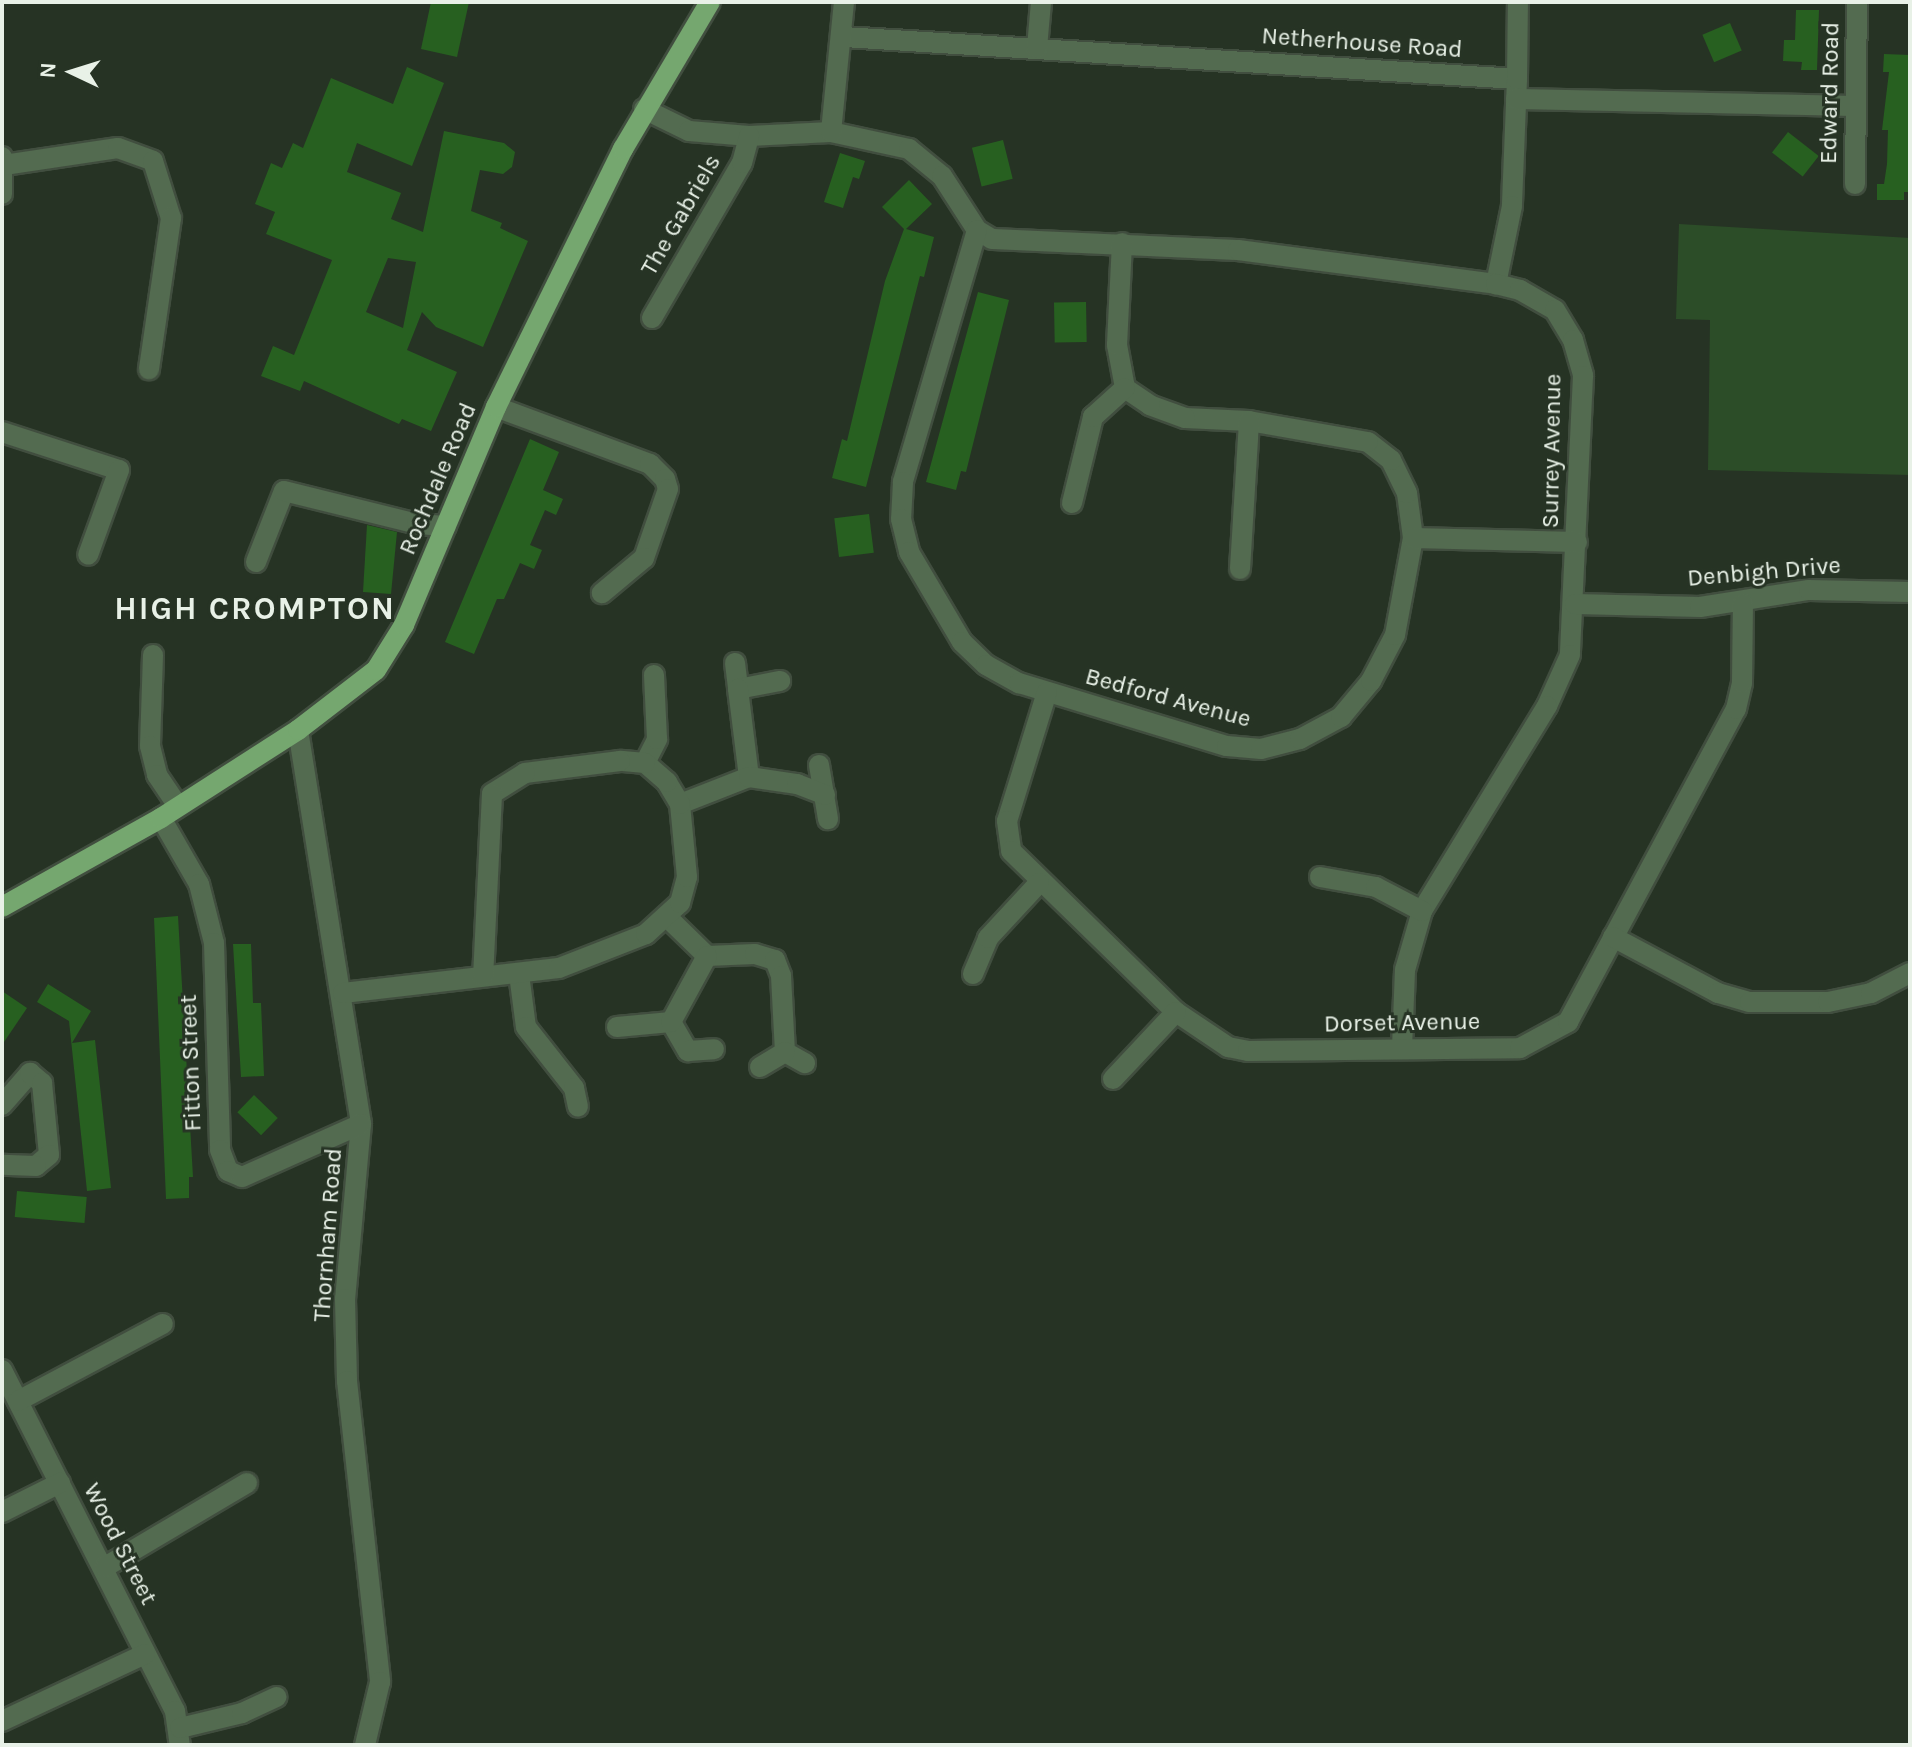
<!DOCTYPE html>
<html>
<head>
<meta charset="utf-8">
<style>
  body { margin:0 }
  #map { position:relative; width:1912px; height:1747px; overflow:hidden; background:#263324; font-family:Karla,sans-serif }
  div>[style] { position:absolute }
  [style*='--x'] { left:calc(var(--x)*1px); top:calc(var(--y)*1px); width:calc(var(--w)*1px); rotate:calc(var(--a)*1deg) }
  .green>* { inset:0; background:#2c4d28 }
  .building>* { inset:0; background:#276020; transform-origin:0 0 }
  .roads { filter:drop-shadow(2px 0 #414e3f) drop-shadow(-2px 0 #414e3f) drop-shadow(0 2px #414e3f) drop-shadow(0 -2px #414e3f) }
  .minor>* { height:20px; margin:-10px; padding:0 10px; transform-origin:10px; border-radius:10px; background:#536b50 }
  .major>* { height:20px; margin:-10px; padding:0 10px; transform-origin:10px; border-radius:10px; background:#75a76f }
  span { translate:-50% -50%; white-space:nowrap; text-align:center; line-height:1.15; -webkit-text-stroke:6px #263324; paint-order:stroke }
  .street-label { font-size:24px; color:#e8f1e7 }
  .district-label { font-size:32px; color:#e8f1e7; font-weight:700; letter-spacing:2px }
  .frame { position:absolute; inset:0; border:4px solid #e8f1e7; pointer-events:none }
  .north { position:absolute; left:32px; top:32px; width:80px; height:80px; -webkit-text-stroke:6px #263324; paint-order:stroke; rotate:274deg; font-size:22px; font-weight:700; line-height:32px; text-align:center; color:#e8f1e7 }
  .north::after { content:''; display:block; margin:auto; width:28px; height:36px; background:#e8f1e7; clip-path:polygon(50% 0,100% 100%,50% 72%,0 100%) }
</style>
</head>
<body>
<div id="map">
  <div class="green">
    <i style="clip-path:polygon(1679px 224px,1910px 238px,1910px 475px,1708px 470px,1710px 320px,1676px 319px)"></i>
  </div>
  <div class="building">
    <i style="clip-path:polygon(431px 2px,469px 2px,457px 57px,421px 49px)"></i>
    <i style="clip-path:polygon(1796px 10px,1819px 10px,1817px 70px,1801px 70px,1802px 62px,1783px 61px,1784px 40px,1795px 40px)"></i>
    <i style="left:1730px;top:23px;width:30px;height:30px;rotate:67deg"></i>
    <i style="clip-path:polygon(1884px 54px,1910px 55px,1910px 192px,1904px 192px,1904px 200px,1877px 200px,1877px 184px,1884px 184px,1887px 164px,1888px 130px,1882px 130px,1889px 72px,1883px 72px)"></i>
    <i style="clip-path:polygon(evenodd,407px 67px,444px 83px,412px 166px,357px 143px,347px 172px,401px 193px,391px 219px,423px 232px,444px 131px,504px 143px,515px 152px,512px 167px,503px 174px,480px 170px,471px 211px,502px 223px,500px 228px,528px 241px,483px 347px,436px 327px,422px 312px,407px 350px,457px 372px,431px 431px,402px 419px,399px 424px,304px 381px,300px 391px,261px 376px,273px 346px,294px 355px,332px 260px,266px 234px,275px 212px,255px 204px,271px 163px,282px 168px,293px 143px,303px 148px,331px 78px,393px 104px,407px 67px,388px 258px,416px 262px,403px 328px,366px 312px,388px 258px)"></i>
    <i style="left:1788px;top:132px;width:39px;height:26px;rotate:38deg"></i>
    <i style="left:1003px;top:140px;width:40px;height:32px;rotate:76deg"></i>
    <i style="clip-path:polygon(840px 153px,865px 161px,859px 179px,853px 177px,843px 208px,824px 202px)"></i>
    <i style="clip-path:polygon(909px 180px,932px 204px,906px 229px,934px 237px,924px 277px,920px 276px,866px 487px,832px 478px,842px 439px,847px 441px,885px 281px,904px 229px,882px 207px)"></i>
    <i style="clip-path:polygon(978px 292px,1009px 300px,966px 472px,961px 471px,956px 490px,926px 482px)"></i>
    <i style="left:1086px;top:302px;width:40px;height:32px;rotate:89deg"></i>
    <i style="clip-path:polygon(530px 439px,559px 452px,543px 490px,563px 499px,556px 515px,545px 510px,530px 545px,542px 550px,534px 569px,520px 563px,504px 599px,497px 599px,474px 654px,445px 642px)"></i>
    <i style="left:869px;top:514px;width:39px;height:35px;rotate:83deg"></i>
    <i style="clip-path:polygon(367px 525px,397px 532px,391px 594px,363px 592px)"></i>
    <i style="clip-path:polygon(178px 916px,193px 1177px,189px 1177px,189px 1198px,166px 1199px,154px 918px)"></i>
    <i style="clip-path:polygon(233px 944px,251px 944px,253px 1003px,261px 1003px,264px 1076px,241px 1077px)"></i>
    <i style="clip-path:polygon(48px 984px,91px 1011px,72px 1043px,95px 1040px,111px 1188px,87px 1191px,69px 1021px,37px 1002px)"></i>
    <i style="clip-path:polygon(2px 991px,27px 1008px,2px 1045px)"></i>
    <i style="left:254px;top:1095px;width:33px;height:24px;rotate:44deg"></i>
    <i style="left:17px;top:1191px;width:70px;height:26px;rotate:5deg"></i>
  </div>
  <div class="roads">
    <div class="minor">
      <i style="--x:844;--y:37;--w:674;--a:3.57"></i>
      <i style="--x:1517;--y:79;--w:127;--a:92.3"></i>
      <i style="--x:1512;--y:206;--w:80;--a:101.6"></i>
      <i style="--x:1037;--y:48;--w:46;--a:-85"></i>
      <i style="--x:1517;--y:79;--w:77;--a:-89.3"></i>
      <i style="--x:1516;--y:99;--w:340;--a:1.2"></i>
      <i style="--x:644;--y:109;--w:50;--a:26.1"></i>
      <i style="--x:689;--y:131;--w:60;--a:4.8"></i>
      <i style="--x:749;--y:136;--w:82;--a:-2.8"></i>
      <i style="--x:831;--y:132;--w:80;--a:12.3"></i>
      <i style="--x:909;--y:149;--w:43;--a:39.3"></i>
      <i style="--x:942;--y:176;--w:64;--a:57.1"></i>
      <i style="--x:977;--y:230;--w:17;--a:31"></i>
      <i style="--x:992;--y:239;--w:246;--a:2.6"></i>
      <i style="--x:1238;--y:250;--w:260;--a:7.5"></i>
      <i style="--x:1496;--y:284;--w:25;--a:14"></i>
      <i style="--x:1520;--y:290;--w:40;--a:29.7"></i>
      <i style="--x:1555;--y:310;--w:35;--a:59"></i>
      <i style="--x:1573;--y:340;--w:37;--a:74"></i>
      <i style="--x:1583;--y:376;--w:279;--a:92.7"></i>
      <i style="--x:1570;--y:655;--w:56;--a:114.3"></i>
      <i style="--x:1547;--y:706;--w:240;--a:121.4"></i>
      <i style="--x:1422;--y:911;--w:61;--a:106.1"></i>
      <i style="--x:1405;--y:970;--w:79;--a:92.2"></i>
      <i style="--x:831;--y:132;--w:131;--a:-84.3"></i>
      <i style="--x:2;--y:157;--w:37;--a:90"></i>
      <i style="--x:4;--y:165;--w:115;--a:-8.5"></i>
      <i style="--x:118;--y:148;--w:37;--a:20"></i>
      <i style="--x:153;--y:161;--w:60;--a:72.5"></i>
      <i style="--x:171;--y:218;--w:153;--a:98.3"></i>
      <i style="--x:1855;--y:184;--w:182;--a:-89.4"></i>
      <i style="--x:977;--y:230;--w:263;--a:106.4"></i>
      <i style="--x:903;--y:482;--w:37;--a:93"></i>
      <i style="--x:901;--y:519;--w:34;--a:76"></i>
      <i style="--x:909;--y:552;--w:104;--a:59.5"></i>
      <i style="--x:962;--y:642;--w:33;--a:44"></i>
      <i style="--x:986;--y:665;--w:38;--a:29"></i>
      <i style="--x:1019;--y:683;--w:217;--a:16.9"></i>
      <i style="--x:1227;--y:746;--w:34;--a:5"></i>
      <i style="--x:1261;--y:749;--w:40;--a:-14.4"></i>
      <i style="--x:1300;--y:739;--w:47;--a:-28.2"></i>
      <i style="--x:1341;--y:717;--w:47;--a:-50.2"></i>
      <i style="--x:1371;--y:681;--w:52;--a:-62.4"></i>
      <i style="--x:1395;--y:635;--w:99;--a:-79.5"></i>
      <i style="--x:1413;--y:538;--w:45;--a:-97.6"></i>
      <i style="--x:1407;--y:493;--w:37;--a:-116"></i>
      <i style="--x:1391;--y:460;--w:29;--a:-142"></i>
      <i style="--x:1368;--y:442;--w:121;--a:-170"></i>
      <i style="--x:1249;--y:421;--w:64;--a:-177.3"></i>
      <i style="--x:1185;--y:418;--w:37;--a:-160"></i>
      <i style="--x:1150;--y:405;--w:30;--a:-146"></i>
      <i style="--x:1125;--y:388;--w:44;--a:-100.5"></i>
      <i style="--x:1117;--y:345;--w:102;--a:-87.2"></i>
      <i style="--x:652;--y:318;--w:179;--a:-59.9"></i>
      <i style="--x:742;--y:163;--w:28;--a:-75"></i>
      <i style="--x:496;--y:407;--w:164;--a:20.3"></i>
      <i style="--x:650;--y:464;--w:21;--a:45"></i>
      <i style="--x:665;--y:479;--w:10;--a:73"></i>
      <i style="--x:668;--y:489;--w:73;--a:109.2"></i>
      <i style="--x:644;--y:558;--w:55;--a:140.2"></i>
      <i style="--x:2;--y:432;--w:123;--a:18"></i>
      <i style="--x:119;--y:470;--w:90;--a:110"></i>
      <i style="--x:1072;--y:503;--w:89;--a:-76.3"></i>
      <i style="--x:1093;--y:417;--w:43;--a:-42.2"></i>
      <i style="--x:1413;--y:538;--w:164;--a:1.4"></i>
      <i style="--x:256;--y:562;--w:76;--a:-68.5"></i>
      <i style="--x:284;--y:491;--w:137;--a:13.9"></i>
      <i style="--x:417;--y:524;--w:29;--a:4"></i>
      <i style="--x:1240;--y:569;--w:148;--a:-86.5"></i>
      <i style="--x:1575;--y:604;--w:125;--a:1.4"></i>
      <i style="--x:1700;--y:607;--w:110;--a:-8.9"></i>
      <i style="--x:1809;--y:590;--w:101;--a:1.1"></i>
      <i style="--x:153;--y:655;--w:91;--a:91.9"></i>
      <i style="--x:150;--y:746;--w:30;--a:76"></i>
      <i style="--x:157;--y:775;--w:37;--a:56"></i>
      <i style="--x:735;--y:663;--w:26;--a:83"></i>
      <i style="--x:738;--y:689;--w:43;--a:-10.8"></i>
      <i style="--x:738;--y:689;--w:89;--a:82.9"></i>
      <i style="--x:1047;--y:692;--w:135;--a:107.2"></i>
      <i style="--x:1007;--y:821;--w:30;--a:82"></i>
      <i style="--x:1011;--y:851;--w:231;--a:44.3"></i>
      <i style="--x:1176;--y:1012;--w:63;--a:33.9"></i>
      <i style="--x:1228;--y:1047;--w:20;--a:11"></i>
      <i style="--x:1248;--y:1051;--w:272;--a:-0.6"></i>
      <i style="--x:1520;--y:1048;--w:55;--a:-28.4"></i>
      <i style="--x:1568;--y:1022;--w:355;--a:-61.8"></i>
      <i style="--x:1736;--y:709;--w:27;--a:-77"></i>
      <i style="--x:1742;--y:683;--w:79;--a:-89.3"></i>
      <i style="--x:298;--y:730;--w:399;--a:80.9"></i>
      <i style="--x:361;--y:1124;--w:176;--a:95.2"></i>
      <i style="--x:345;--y:1299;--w:82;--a:88.6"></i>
      <i style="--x:347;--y:1381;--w:303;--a:83.7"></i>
      <i style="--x:380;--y:1682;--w:65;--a:103.4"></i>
      <i style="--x:645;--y:763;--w:27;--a:-63"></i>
      <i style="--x:657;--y:739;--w:64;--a:-92.7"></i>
      <i style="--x:819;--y:765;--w:55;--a:80.5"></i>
      <i style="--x:680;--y:804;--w:74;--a:-21.4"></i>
      <i style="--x:749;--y:777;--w:49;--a:8.3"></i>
      <i style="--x:797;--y:784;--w:30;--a:21"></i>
      <i style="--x:161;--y:818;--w:76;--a:60.1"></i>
      <i style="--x:199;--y:884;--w:61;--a:75.7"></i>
      <i style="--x:214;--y:943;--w:207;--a:88.3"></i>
      <i style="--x:220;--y:1150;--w:22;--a:69"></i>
      <i style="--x:228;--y:1171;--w:15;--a:23"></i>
      <i style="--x:242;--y:1177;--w:130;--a:-24"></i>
      <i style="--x:1320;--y:877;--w:57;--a:10.1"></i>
      <i style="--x:1376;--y:887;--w:52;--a:27.6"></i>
      <i style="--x:668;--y:918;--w:54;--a:44.3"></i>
      <i style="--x:707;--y:956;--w:48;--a:-2.4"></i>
      <i style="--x:755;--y:954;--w:21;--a:17"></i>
      <i style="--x:775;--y:960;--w:17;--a:69"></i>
      <i style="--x:781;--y:976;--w:76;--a:87"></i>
      <i style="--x:785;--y:1052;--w:23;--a:29"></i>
      <i style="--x:1613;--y:937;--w:119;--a:28.1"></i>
      <i style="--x:1718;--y:993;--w:33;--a:16"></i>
      <i style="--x:1750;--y:1002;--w:78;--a:0"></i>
      <i style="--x:1828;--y:1002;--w:44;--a:-11.8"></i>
      <i style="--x:1871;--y:993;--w:44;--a:-27.1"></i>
      <i style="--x:519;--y:974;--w:53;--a:82.5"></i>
      <i style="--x:526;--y:1027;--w:78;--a:51.8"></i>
      <i style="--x:574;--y:1088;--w:19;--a:78"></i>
      <i style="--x:973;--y:974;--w:39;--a:-67"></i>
      <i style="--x:988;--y:938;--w:75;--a:-47.2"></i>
      <i style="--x:343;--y:993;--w:217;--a:-6.6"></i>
      <i style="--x:559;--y:968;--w:93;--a:-21.3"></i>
      <i style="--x:646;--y:934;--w:46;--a:-42.4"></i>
      <i style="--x:680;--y:903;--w:27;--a:-75"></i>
      <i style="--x:687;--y:877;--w:73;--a:-95.5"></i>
      <i style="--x:680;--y:804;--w:26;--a:-121"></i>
      <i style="--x:667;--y:782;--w:29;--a:-139"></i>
      <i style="--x:645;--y:763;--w:25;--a:-175"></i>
      <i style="--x:620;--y:761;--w:96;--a:172.8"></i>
      <i style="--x:525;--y:773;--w:39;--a:148"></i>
      <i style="--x:492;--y:794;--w:182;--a:92.8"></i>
      <i style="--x:671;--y:1022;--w:34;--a:60"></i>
      <i style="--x:688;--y:1051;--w:26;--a:-4"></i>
      <i style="--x:617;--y:1027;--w:54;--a:-5.3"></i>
      <i style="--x:671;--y:1022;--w:75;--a:-61.4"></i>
      <i style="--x:760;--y:1067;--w:29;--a:-31"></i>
      <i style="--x:1113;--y:1079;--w:92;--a:-46.8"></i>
      <i style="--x:2;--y:1105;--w:43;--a:-48.8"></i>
      <i style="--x:30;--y:1073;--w:16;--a:40"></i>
      <i style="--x:42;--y:1083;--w:72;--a:84.4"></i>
      <i style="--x:49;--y:1155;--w:17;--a:140"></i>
      <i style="--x:36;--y:1166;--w:34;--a:-178"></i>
      <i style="--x:2;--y:1370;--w:382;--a:63.1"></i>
      <i style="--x:175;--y:1711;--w:34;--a:82"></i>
      <i style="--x:18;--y:1401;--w:164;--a:-28"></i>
      <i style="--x:2;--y:1512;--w:65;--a:-26.6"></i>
      <i style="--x:105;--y:1567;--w:165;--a:-30.6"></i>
      <i style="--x:2;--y:1721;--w:158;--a:-25.1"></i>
      <i style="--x:180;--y:1728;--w:64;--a:-13.6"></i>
      <i style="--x:242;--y:1713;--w:38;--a:-25"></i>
    </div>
    <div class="major">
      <i style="--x:2;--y:907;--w:182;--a:-29.2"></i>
      <i style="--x:161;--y:818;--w:163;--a:-32.7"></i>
      <i style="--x:298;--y:730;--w:98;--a:-37.6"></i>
      <i style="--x:376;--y:670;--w:53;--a:-58.1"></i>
      <i style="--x:404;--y:625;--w:237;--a:-67.1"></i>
      <i style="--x:496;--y:407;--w:288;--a:-63.8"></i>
      <i style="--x:623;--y:149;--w:171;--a:-59.4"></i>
    </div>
  </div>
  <div class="street-label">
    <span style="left:1362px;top:43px;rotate:4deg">Netherhouse Road</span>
    <span style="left:1830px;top:93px;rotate:-89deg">Edward Road</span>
    <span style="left:681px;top:215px;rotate:-60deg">The Gabriels</span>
    <span style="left:1552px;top:451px;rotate:-89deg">Surrey Avenue</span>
    <span style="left:438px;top:479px;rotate:-67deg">Rochdale Road</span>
    <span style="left:1764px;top:572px;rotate:-5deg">Denbigh Drive</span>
    <span style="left:1168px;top:698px;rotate:15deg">Bedford Avenue</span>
    <span style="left:1402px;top:1023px;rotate:-1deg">Dorset Avenue</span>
    <span style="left:191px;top:1063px;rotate:-92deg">Fitton Street</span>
    <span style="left:328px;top:1235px;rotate:-86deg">Thornham Road</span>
    <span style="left:120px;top:1544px;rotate:63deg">Wood Street</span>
  </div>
  <div class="district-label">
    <span style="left:255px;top:609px">HIGH CROMPTON</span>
  </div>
  <div class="frame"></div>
  <div class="north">N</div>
</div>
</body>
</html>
